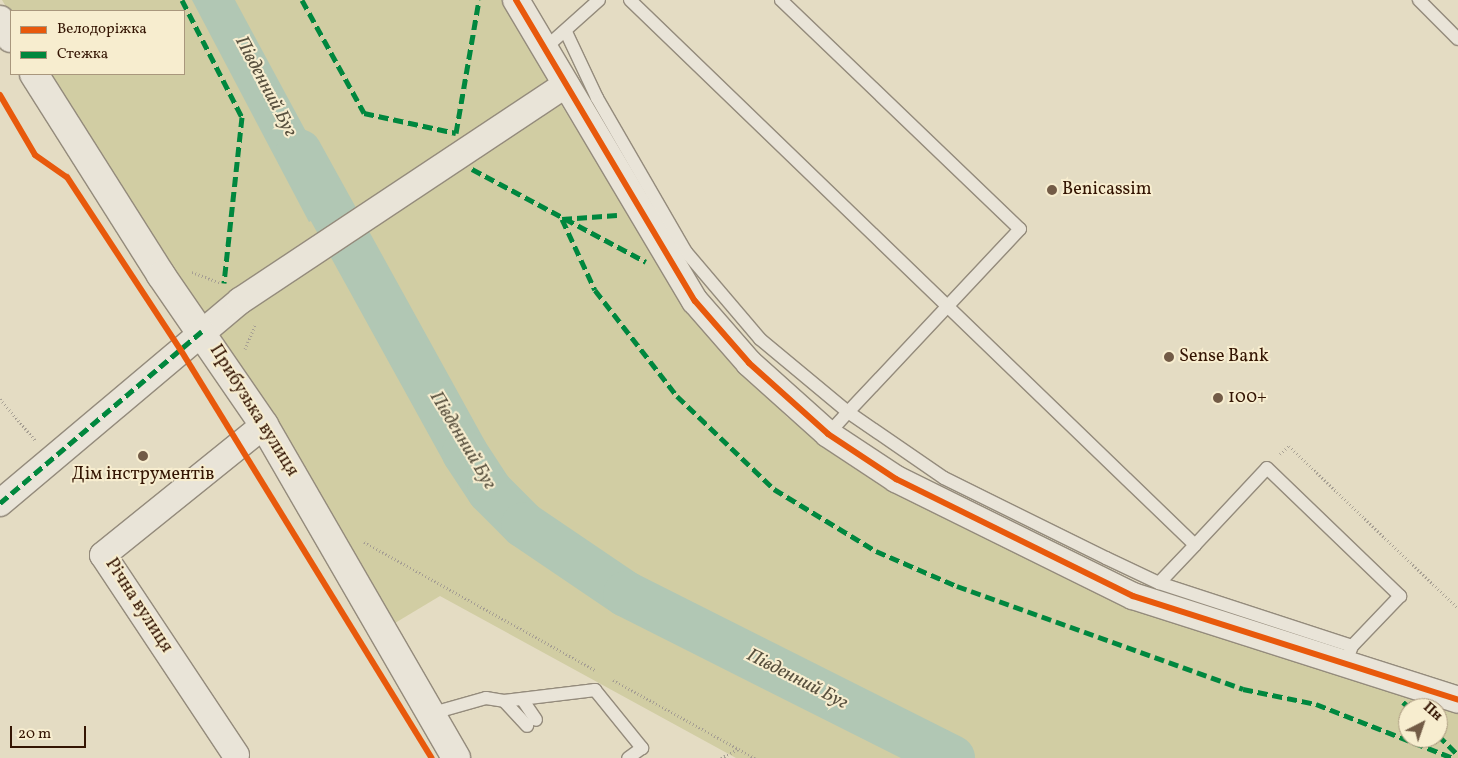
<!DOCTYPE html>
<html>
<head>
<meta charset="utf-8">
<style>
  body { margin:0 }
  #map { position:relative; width:1458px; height:758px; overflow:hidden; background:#e4dcc3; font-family:Vollkorn,serif }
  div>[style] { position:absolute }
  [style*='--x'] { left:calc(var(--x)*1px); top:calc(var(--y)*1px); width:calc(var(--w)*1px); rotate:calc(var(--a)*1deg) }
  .green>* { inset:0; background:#d1cda3 }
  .water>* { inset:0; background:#b1c7b4 }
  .river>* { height:46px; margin:-23px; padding:0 23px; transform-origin:23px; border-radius:23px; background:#b1c7b4 }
  .path>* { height:3px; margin-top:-1.5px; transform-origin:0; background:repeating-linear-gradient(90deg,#a69f93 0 1px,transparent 0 3.5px) }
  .roads { filter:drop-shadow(1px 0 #948b7c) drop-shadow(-1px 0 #948b7c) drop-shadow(0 1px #948b7c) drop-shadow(0 -1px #948b7c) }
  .service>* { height:12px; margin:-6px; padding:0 6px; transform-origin:6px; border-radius:6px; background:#e9e4d8 }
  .minor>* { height:26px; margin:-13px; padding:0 13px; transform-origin:13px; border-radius:13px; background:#e9e4d8 }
  .tertiary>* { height:28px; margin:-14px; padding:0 14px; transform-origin:14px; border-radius:14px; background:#e9e4d8 }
  .quiet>* { height:5px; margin-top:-2.5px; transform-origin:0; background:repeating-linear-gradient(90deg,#00873e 0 10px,transparent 0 15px) }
  .cycleway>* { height:6px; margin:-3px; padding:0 3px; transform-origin:3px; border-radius:3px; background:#e8590c }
  .dots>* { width:14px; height:14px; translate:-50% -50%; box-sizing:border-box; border:2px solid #f7edcf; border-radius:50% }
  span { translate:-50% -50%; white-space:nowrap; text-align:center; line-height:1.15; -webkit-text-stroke:4px #f7edcf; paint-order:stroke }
  .poi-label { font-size:18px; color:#341503 }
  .left { translate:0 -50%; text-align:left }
  .street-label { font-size:18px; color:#341503 }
  .water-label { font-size:19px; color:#58503e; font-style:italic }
  .legend { position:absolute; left:10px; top:10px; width:175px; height:65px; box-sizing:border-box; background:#f7edcf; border:1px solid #a9977d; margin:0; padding:6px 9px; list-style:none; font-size:15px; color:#341503 }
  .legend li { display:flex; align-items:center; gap:10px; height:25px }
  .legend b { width:25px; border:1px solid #a9977d }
  .north { position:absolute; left:1398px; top:698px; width:50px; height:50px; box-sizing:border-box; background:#f7edcf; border:1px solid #a9977d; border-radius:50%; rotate:41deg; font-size:14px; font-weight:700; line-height:20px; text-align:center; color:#341503 }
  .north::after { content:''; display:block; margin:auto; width:18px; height:22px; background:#725b46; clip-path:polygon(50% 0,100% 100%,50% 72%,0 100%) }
  .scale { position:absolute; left:10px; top:726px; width:76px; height:22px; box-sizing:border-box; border:2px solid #341503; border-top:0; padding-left:6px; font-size:15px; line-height:18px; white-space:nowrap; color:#341503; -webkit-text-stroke:4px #f7edcf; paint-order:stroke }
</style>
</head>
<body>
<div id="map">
  <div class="green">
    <i style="clip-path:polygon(2px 0,504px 0,549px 82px,205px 315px,48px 74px,184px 74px,184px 11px,11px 11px,11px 15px)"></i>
    <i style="clip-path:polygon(evenodd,559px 101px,686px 308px,787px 417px,891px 489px,1458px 712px,1458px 758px,736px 758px,440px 596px,395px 623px,274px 419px,217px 333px,559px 101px,1408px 708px,1438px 708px,1438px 738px,1408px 738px,1408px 708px)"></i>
  </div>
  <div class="water">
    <i style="clip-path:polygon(192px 0,235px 0,343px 200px,309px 222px)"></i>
  </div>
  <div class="river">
    <i style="--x:299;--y:152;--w:344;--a:61.1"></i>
    <i style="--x:465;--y:453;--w:45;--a:56.7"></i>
    <i style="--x:490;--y:491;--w:48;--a:45"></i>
    <i style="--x:524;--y:525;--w:123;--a:34.1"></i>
    <i style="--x:626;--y:594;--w:365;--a:26.7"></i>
  </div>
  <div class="path">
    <i style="--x:192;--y:272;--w:31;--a:21"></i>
    <i style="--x:245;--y:349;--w:26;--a:-67"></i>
    <i style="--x:0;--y:399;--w:54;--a:49.5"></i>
    <i style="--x:1280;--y:454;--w:12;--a:-42"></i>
    <i style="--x:1289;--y:446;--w:234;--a:43.8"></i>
    <i style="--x:364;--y:542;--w:264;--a:29"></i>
    <i style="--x:613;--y:680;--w:162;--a:28.8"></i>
    <i style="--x:721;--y:758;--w:19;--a:-28"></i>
  </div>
  <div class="roads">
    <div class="service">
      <i style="--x:630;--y:0;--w:785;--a:43.97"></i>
      <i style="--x:1195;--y:545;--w:105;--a:-46.9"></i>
      <i style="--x:1267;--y:468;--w:185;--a:43.9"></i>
      <i style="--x:1400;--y:596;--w:69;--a:133.8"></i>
      <i style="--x:1352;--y:646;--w:20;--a:110"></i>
      <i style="--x:781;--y:0;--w:331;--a:43.8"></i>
      <i style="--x:1020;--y:229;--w:251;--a:133.2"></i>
      <i style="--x:848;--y:412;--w:116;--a:34.5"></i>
      <i style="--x:944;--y:478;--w:181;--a:26.3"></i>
      <i style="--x:1106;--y:558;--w:59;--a:25.3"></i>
      <i style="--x:1159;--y:583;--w:203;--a:18.1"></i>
      <i style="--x:1419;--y:0;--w:55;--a:45"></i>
      <i style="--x:566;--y:32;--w:73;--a:64.8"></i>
      <i style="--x:597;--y:98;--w:178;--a:60"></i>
      <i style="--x:686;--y:252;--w:114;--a:49.6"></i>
      <i style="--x:760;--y:339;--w:114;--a:39.7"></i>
      <i style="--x:848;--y:412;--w:30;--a:132"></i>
      <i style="--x:543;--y:50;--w:75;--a:-41.8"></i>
      <i style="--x:1159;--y:583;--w:52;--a:-46.5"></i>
      <i style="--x:522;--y:699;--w:25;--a:56"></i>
      <i style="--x:504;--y:701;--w:92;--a:-6.9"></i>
      <i style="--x:595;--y:690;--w:75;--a:51"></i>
      <i style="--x:642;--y:748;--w:17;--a:144"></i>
      <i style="--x:433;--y:713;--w:55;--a:-15.8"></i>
      <i style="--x:486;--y:698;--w:18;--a:9"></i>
      <i style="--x:504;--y:701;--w:34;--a:47"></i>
    </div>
    <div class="minor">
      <i style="--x:516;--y:0;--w:350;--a:59.3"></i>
      <i style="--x:695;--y:301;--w:82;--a:48.9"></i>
      <i style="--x:749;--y:363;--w:106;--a:41.9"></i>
      <i style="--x:828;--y:434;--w:82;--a:33.5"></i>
      <i style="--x:896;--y:479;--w:264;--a:26.3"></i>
      <i style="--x:1133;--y:596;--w:341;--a:17.7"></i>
      <i style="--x:0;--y:503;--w:314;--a:-40.1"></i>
      <i style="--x:240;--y:301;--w:389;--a:-33.6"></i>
      <i style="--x:236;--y:755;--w:240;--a:-123.6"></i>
      <i style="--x:103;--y:555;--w:207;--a:-38.9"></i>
    </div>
    <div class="tertiary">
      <i style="--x:0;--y:20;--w:21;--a:59"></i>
      <i style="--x:34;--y:74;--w:238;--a:57.7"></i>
      <i style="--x:161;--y:275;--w:182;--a:55.5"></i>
      <i style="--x:264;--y:425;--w:384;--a:60"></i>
    </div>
  </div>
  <div class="quiet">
    <i style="--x:182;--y:0;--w:131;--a:62.9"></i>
    <i style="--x:242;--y:117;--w:167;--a:96.2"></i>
    <i style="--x:302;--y:0;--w:129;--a:61.2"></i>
    <i style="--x:364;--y:113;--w:94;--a:12.3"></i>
    <i style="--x:456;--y:133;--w:135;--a:-80.2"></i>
    <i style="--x:472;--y:169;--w:197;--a:28.1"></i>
    <i style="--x:617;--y:215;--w:55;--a:175.8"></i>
    <i style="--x:562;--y:219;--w:78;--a:65.1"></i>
    <i style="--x:595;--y:290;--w:134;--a:52.3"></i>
    <i style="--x:677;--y:396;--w:134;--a:43.8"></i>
    <i style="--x:774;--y:489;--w:119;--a:31.3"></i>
    <i style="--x:876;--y:551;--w:88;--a:23.4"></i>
    <i style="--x:957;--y:586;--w:304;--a:19.8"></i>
    <i style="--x:1243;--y:689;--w:75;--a:11.6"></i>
    <i style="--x:1316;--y:704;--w:147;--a:21.5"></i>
    <i style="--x:0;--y:503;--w:265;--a:-40.4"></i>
    <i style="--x:1403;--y:702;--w:9;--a:41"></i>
    <i style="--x:1438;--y:735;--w:28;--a:45"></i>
  </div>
  <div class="cycleway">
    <i style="--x:516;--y:0;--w:350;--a:59.3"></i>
    <i style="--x:695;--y:301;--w:82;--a:48.9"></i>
    <i style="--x:749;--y:363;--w:106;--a:41.9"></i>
    <i style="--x:828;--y:434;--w:82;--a:33.5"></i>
    <i style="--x:896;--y:479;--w:264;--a:26.3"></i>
    <i style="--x:1133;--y:596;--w:341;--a:17.7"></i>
    <i style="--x:0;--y:95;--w:69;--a:59.7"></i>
    <i style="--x:35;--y:155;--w:39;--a:35"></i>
    <i style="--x:67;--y:177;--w:206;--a:56.7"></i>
    <i style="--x:180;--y:349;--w:480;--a:58.4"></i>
  </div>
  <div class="dots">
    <i style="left:1052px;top:190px;background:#725b46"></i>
    <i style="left:1169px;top:357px;background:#725b46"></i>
    <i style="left:1218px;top:398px;background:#725b46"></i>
    <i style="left:143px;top:456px;background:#725b46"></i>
  </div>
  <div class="poi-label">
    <span class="left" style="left:1062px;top:190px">Benicassim</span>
    <span class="left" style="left:1179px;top:357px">Sense Bank</span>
    <span class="left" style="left:1228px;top:398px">100+</span>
    <span style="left:143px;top:475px">Дім інструментів</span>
  </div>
  <div class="street-label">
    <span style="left:253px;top:411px;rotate:58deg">Прибузька вулиця</span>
    <span style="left:138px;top:606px;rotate:57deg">Річна вулиця</span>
  </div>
  <div class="water-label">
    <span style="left:265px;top:87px;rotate:62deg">Південний Буг</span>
    <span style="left:462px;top:441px;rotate:59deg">Південний Буг</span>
    <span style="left:797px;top:680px;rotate:27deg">Південний Буг</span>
  </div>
  <ul class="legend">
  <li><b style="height:6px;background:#e8590c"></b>Велодоріжка</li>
  <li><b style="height:6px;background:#00873e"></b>Стежка</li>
  </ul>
  <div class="north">Пн</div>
  <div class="scale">20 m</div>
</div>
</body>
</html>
